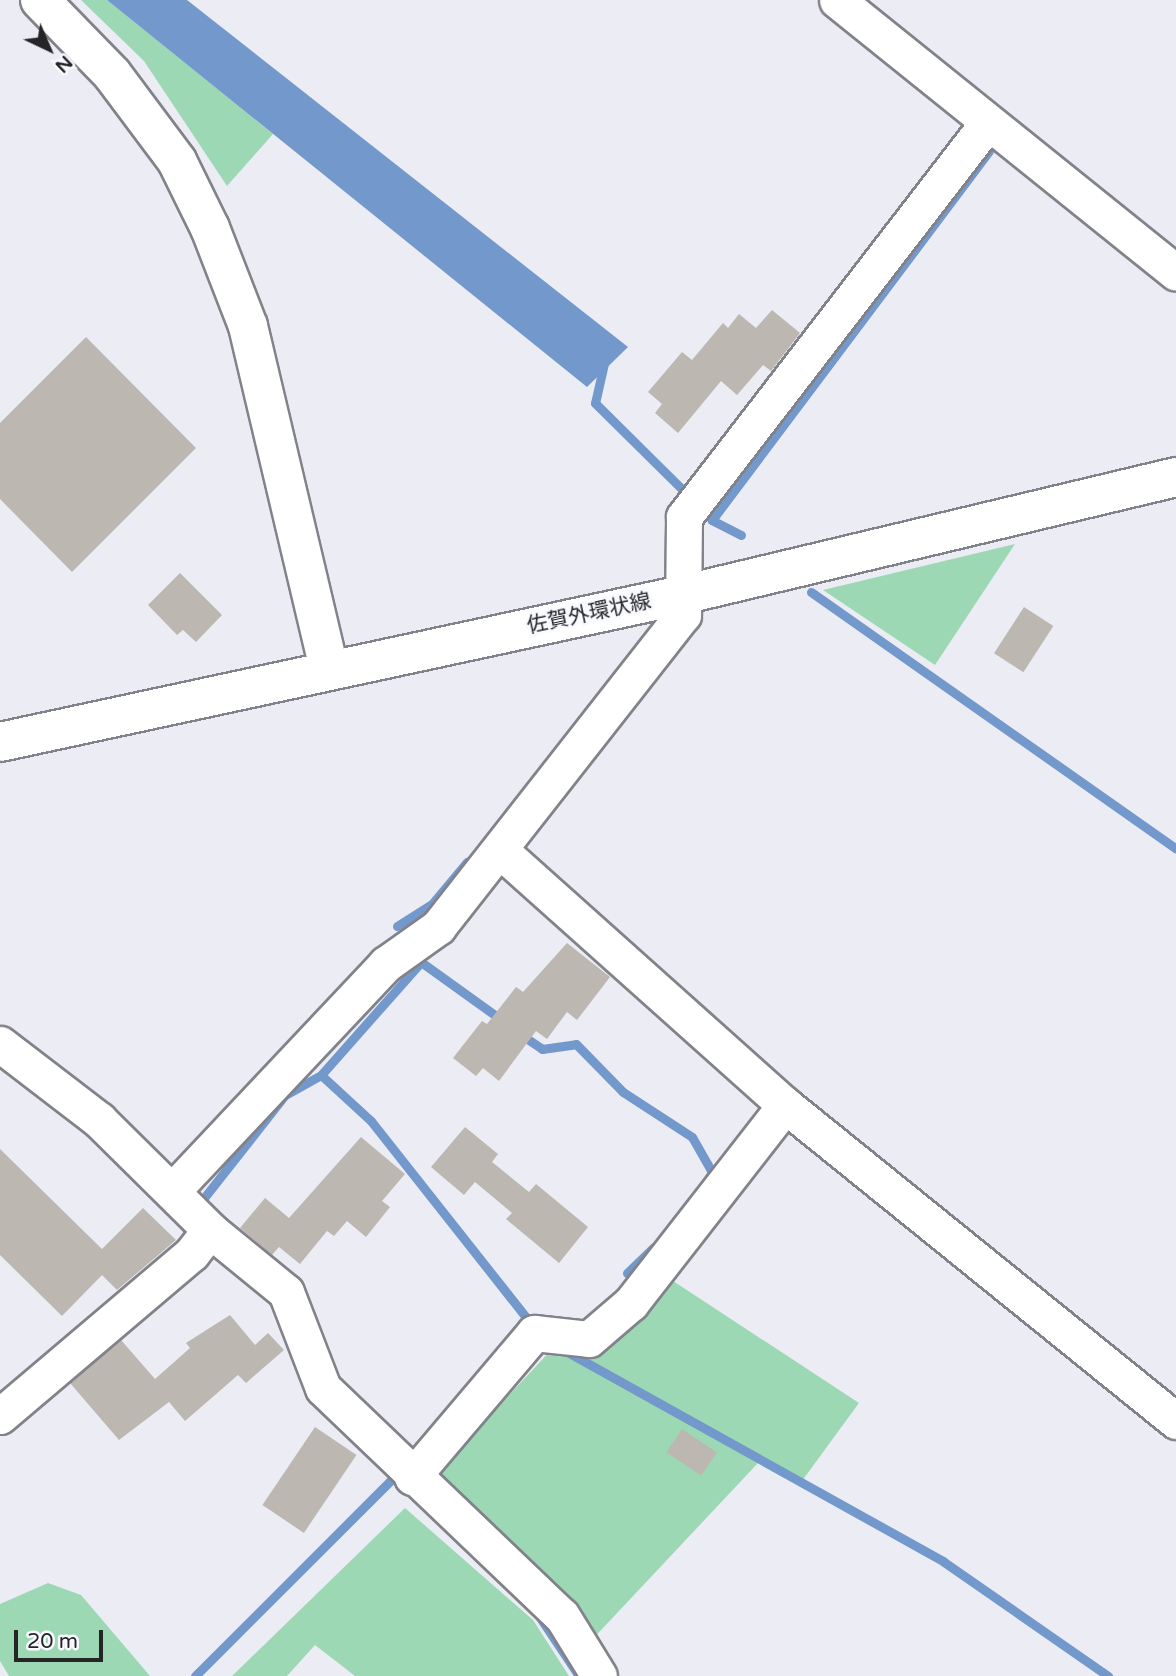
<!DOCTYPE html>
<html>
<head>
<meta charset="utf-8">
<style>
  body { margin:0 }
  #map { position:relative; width:1176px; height:1676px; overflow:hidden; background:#ececf4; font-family:"Varela Round","Noto Sans JP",sans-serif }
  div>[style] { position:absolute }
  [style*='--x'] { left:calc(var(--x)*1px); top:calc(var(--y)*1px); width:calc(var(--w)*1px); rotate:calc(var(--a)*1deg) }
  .green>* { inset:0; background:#9dd8b4 }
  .water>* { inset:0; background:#7398cc }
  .stream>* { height:9px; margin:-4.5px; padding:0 4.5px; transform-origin:4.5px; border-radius:4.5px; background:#7398cc }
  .building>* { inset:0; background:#bdb7b1; transform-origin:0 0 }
  .roads { filter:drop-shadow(2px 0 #82828a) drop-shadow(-2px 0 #82828a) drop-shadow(0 2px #82828a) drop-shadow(0 -2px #82828a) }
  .minor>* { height:35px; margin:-17.5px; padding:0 17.5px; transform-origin:17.5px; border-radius:17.5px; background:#fff }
  .tertiary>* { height:38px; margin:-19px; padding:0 19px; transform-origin:19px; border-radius:19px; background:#fff }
  .primary>* { height:38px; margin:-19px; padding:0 19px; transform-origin:19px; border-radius:19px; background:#fff }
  span { translate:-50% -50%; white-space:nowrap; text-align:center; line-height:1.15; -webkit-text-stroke:6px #f9faff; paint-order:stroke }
  .street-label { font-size:21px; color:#252528 }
  .north { position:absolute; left:14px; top:14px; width:70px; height:70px; -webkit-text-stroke:5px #f9faff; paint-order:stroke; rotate:136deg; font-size:19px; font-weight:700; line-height:28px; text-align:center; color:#252528 }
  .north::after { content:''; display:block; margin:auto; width:24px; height:32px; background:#252528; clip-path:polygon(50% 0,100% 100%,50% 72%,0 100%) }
  .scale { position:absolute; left:14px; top:1630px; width:89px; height:32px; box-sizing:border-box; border:4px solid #252528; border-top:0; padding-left:9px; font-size:21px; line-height:24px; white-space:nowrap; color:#252528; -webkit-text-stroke:5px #f9faff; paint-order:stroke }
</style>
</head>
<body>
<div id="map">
  <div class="green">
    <i style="clip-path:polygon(81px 0,107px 0,273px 134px,227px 186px,144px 61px)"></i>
    <i style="clip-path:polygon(1015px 544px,935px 665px,823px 590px)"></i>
    <i style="clip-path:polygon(670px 1279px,859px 1403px,799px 1485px,758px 1463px,588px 1644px,429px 1481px,553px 1348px)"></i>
    <i style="clip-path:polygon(405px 1508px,533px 1620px,569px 1676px,355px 1676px,315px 1645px,287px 1676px,232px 1676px)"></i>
    <i style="clip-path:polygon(48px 1583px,81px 1595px,150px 1676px,9px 1676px,0 1661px,0 1604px)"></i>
  </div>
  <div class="water">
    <i style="clip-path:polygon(107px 0,187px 0,628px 347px,587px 387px)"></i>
  </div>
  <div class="stream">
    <i style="--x:605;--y:359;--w:45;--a:102.8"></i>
    <i style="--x:595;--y:403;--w:127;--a:44.7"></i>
    <i style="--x:741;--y:535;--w:33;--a:-153"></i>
    <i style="--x:712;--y:520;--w:461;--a:-53.1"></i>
    <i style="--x:811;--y:592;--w:446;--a:35.1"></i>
    <i style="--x:397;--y:926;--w:41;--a:-32.2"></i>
    <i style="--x:432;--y:904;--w:55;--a:-50.2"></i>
    <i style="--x:520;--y:1034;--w:27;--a:34"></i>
    <i style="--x:542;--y:1049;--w:34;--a:-8"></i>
    <i style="--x:576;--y:1044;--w:67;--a:45.6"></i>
    <i style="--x:623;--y:1092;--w:82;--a:33.1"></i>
    <i style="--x:692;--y:1137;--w:40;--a:60.3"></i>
    <i style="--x:712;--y:1172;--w:8;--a:120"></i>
    <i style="--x:321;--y:1075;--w:68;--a:42.6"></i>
    <i style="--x:371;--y:1121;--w:248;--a:51.7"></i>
    <i style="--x:196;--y:1208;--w:144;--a:-51.8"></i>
    <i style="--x:285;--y:1095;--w:41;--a:-29.1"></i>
    <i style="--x:321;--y:1075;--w:151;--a:-48.5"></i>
    <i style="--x:421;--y:962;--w:101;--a:35.7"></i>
    <i style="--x:627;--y:1273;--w:37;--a:-44"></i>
    <i style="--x:562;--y:1349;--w:437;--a:29.1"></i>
    <i style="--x:944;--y:1562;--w:200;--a:34.8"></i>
    <i style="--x:537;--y:1613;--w:76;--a:56.3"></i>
    <i style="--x:195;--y:1676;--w:280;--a:-45"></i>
  </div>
  <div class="building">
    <i style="clip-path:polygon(772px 310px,800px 333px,771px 371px,763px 365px,737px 395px,721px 381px,678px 433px,655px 413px,662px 404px,648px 392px,682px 352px,692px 360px,723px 323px,728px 328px,739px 314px,756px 328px)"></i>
    <i style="clip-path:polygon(86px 337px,196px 448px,72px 572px,0 499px,0 423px)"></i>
    <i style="clip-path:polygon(180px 573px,222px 615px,196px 642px,183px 630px,177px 635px,148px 605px)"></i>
    <i style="left:1024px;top:607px;width:35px;height:55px;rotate:33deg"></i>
    <i style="clip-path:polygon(567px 943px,610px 977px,577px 1020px,567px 1012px,547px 1039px,536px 1031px,499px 1081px,483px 1068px,476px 1076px,453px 1058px,482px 1021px,487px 1024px,516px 987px,523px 992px)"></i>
    <i style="clip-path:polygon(465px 1127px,498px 1154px,492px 1162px,529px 1192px,536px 1184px,588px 1227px,559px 1263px,506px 1219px,512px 1213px,475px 1182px,464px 1195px,431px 1167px)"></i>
    <i style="clip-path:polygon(361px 1137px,405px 1174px,382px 1201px,390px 1207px,366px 1237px,347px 1221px,334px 1236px,327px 1231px,300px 1264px,279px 1247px,272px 1255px,240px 1228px,265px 1198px,289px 1218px)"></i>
    <i style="clip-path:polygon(0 1149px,102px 1249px,143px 1208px,176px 1240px,117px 1290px,102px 1275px,62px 1316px,0 1255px)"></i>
    <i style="clip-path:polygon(230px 1315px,255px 1345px,268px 1333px,284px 1350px,246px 1383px,238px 1375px,185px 1421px,169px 1402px,119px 1440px,70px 1383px,121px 1340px,155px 1379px,190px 1348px,186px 1343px)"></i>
    <i style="left:315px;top:1427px;width:50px;height:94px;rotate:34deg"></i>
    <i style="left:682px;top:1429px;width:42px;height:28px;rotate:34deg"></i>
  </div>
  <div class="roads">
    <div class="minor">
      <i style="--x:837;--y:0;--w:435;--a:38.8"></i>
      <i style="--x:502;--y:852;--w:380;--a:41.8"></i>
      <i style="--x:785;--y:1105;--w:503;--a:38.94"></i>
      <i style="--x:0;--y:1044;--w:125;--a:37.5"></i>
      <i style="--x:99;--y:1120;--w:156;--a:44.7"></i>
      <i style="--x:210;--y:1230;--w:98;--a:39.2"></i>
      <i style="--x:286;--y:1292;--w:103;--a:68.9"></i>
      <i style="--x:323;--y:1388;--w:330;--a:43.7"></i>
      <i style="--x:562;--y:1616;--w:70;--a:58.3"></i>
      <i style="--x:175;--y:1188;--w:308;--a:-46.7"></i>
      <i style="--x:386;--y:964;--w:64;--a:-35.4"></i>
      <i style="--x:438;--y:927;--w:397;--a:-51.9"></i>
      <i style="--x:683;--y:615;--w:98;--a:-89.4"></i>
      <i style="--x:684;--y:517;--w:498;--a:-52.4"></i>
      <i style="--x:0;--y:1416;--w:252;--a:-40.3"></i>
      <i style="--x:192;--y:1253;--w:29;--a:-52"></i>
      <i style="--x:412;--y:1477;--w:189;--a:-49.7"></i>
      <i style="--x:534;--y:1333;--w:55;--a:6.2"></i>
      <i style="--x:589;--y:1339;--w:55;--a:-40.6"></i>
      <i style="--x:631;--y:1303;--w:251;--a:-52.1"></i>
    </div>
    <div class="tertiary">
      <i style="--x:40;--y:0;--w:103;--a:45.8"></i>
      <i style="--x:112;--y:74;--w:109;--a:53.2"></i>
      <i style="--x:177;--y:161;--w:75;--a:63.8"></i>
      <i style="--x:210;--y:228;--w:105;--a:68.8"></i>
      <i style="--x:248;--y:326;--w:352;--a:76.7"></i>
    </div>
    <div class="primary">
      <i style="--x:0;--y:742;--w:698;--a:-12.16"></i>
      <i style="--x:682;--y:595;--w:508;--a:-13.43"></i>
    </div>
  </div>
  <div class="street-label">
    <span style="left:589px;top:614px;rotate:-12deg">佐賀外環状線</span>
  </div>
  <div class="north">N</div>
  <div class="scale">20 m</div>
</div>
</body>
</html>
